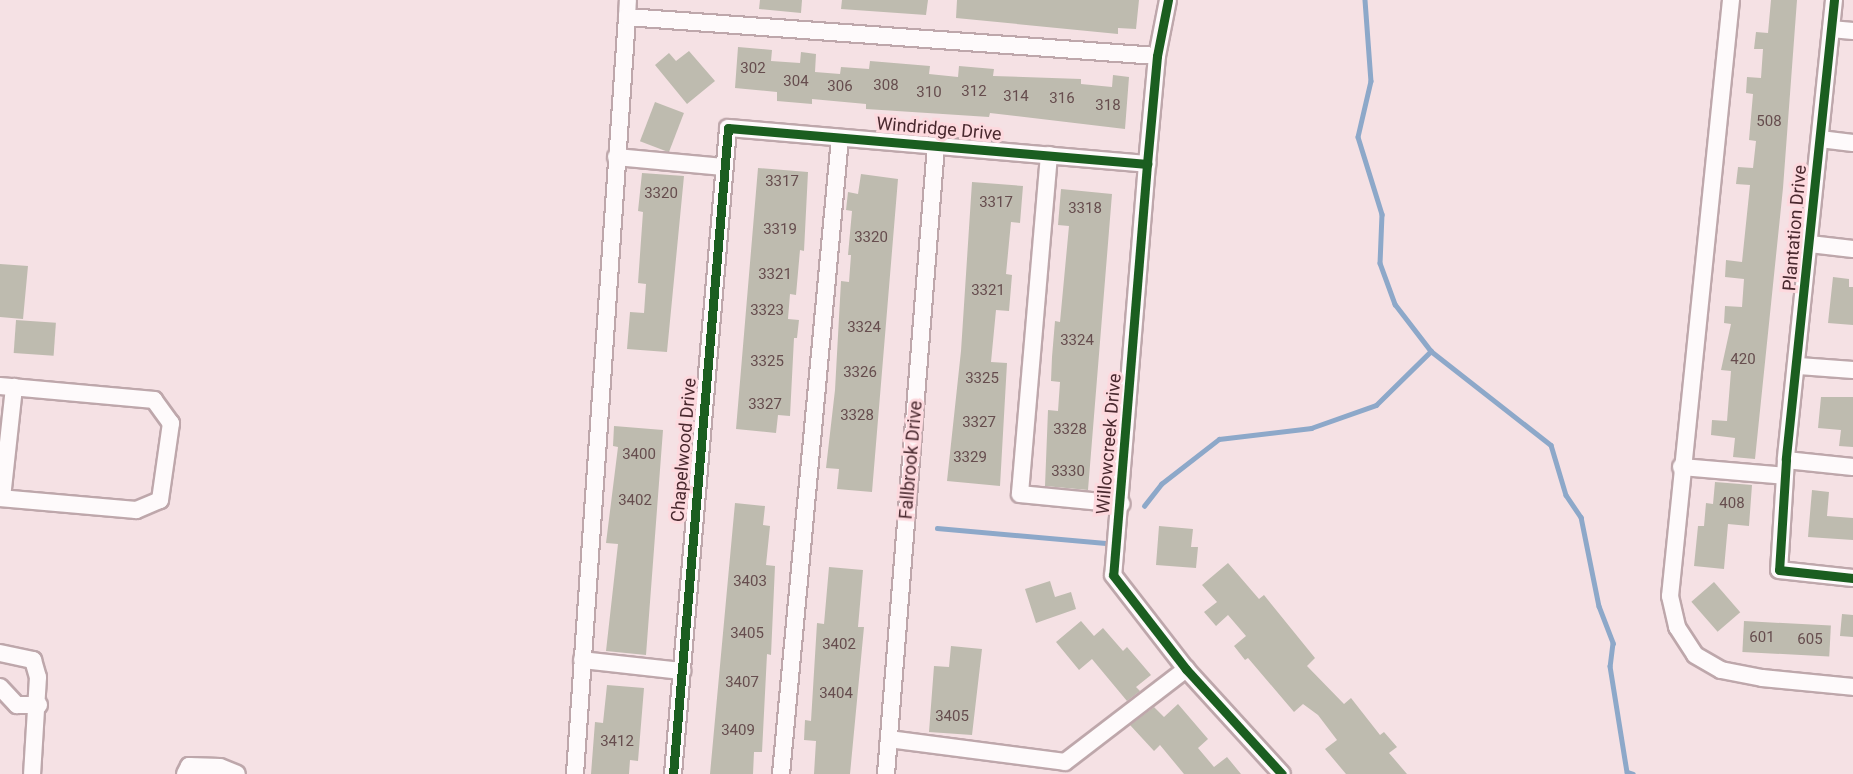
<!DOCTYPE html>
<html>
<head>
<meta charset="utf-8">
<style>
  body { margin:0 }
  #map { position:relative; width:1853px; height:774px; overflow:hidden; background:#f5e1e4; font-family:Roboto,sans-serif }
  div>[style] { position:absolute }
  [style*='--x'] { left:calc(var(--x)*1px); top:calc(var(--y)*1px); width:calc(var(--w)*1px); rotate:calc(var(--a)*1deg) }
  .stream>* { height:4.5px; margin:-2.25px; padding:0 2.25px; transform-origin:2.25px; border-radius:2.25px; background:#8da8c9 }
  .building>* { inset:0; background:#bebbaf; transform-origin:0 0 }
  .roads { filter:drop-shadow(2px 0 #bea7ab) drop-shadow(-2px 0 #bea7ab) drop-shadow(0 2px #bea7ab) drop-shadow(0 -2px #bea7ab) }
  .minor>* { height:16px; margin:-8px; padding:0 8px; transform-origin:8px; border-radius:8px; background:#fefafb }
  .cycleway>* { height:9px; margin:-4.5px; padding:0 4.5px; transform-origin:4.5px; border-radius:4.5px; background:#1b5e20 }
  span { translate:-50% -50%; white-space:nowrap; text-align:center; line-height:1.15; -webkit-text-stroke:6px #fdd9de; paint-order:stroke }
  .number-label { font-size:15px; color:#664d4e }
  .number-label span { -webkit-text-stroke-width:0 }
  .street-label { font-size:18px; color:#49282e }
</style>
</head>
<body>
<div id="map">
  <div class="stream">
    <i style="--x:1365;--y:0;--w:81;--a:85.8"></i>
    <i style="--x:1371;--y:81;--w:57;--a:103.1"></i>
    <i style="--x:1358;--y:137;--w:81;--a:72.7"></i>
    <i style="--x:1382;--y:214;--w:49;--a:92.3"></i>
    <i style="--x:1380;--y:263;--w:44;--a:69.9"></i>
    <i style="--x:1395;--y:304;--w:59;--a:52.5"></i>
    <i style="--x:1431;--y:351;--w:152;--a:38.1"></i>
    <i style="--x:1551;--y:445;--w:52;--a:73.3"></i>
    <i style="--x:1566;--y:495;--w:27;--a:56"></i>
    <i style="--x:1581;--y:517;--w:91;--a:78.6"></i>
    <i style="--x:1599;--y:606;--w:40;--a:69"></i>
    <i style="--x:1613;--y:643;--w:23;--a:97"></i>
    <i style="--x:1610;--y:666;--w:107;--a:80.9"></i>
    <i style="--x:1627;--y:772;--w:6;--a:18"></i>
    <i style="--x:1144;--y:506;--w:28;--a:-52"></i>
    <i style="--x:1161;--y:484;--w:73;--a:-37.8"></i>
    <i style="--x:1219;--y:439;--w:93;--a:-6.8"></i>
    <i style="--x:1311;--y:428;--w:69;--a:-19.5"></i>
    <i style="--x:1376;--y:405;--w:77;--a:-44.5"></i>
    <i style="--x:937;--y:528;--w:169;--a:5.1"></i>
  </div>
  <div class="building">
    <i style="clip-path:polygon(760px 0,802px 0,801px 13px,759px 9px)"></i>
    <i style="clip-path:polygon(842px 0,928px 0,926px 15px,841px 9px)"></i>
    <i style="clip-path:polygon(957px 0,1139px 0,1136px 29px,1118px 28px,1118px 34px,956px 18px)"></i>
    <i style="clip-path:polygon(1771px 0,1797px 0,1783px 188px,1755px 459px,1733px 457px,1735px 438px,1711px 435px,1712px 420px,1727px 421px,1731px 371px,1721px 370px,1731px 324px,1724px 323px,1725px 306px,1742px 307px,1744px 279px,1725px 277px,1726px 260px,1742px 262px,1750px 185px,1736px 184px,1738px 167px,1753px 168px,1756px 141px,1749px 140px,1753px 94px,1746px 93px,1747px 77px,1761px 78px,1763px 49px,1754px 49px,1756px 32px,1768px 33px)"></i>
    <i style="clip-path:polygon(738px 47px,772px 50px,771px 61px,800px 63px,801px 52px,816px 54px,815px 72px,840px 74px,841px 67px,869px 69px,870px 61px,930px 66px,929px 74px,958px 77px,959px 66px,994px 69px,993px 76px,1081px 79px,1081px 84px,1112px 87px,1113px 75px,1129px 77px,1125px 129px,990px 113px,989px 117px,866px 109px,866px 104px,812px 99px,812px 104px,777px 101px,777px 92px,735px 88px)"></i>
    <i style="clip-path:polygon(689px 51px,715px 81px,687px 104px,655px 65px,669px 53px,676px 61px)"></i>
    <i style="left:655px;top:102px;width:31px;height:42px;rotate:21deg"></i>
    <i style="clip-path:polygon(758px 168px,808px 172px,804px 251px,800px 250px,796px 295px,790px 294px,788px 319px,799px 320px,797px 338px,794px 338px,790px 416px,778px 415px,776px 433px,736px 429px)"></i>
    <i style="clip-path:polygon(642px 173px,684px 176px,667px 352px,627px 349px,630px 312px,644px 313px,646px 284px,638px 283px,643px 212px,638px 211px)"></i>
    <i style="clip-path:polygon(861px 174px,898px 179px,872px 492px,837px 489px,839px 469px,826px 468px,835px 390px,841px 281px,849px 282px,851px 255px,848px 255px,852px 211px,846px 210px,848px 192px,858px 194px)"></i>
    <i style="clip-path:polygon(972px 182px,1023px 186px,1020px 223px,1011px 222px,1006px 274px,1012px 275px,1009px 311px,996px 310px,991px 362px,1007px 363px,1000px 486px,947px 481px,961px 351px)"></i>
    <i style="clip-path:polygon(1061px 189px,1112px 194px,1088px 490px,1045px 486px,1048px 410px,1058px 411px,1060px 382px,1051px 381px,1052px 357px,1055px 321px,1060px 322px,1069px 226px,1058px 225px)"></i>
    <i style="clip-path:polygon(0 264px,28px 266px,23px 319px,0 317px)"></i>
    <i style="clip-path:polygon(1833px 277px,1849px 279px,1849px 287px,1853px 287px,1853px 325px,1828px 323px)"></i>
    <i style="left:16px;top:320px;width:40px;height:33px;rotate:4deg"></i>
    <i style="clip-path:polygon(1821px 397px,1853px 397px,1853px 447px,1839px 446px,1841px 430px,1818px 428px)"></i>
    <i style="clip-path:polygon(614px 426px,663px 430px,646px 655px,606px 651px,618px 544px,606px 543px,618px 447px,613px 446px)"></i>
    <i style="clip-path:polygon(1715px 482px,1752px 485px,1749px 526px,1728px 524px,1724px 569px,1694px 566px,1698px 526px,1704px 526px,1706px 503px,1713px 504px)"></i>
    <i style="clip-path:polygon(1812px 490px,1829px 492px,1827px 516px,1853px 518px,1853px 540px,1808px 537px)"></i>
    <i style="clip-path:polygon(735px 503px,765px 506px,763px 525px,770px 526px,766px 565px,775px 566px,771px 655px,767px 654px,762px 752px,754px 752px,753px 774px,710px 774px)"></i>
    <i style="clip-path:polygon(1159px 526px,1193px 529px,1191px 547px,1198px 547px,1196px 568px,1156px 565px)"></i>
    <i style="clip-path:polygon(1228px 563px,1259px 599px,1264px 595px,1315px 658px,1307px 666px,1344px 704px,1351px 698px,1380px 735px,1384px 732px,1397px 747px,1389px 753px,1407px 774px,1346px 774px,1325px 749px,1337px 740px,1318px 715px,1303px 704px,1294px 712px,1248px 658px,1245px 660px,1234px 646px,1246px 636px,1228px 615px,1216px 626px,1204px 612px,1217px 602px,1202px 585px)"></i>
    <i style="clip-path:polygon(829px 567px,863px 570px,858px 627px,864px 627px,850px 774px,814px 774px,816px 741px,804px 740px,805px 720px,811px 721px,817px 623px,824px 624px)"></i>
    <i style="clip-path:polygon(1050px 581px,1055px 597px,1071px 592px,1076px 609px,1036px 623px,1025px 589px)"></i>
    <i style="left:1714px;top:582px;width:40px;height:30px;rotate:49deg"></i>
    <i style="clip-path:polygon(1842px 614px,1853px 615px,1853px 637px,1840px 636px)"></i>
    <i style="clip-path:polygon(1081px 621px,1094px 636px,1103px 628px,1123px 651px,1127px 647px,1151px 675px,1136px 687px,1140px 691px,1127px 701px,1092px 659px,1079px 670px,1056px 642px)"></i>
    <i style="left:1744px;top:621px;width:87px;height:31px;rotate:3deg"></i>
    <i style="clip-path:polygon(951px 646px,982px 649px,972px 735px,929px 732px,934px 666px,949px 667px)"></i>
    <i style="clip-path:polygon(607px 685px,644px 688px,638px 761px,630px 760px,629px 774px,591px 774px,595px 722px,603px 723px)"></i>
    <i style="clip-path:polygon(1178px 704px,1208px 739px,1198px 748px,1214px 767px,1227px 757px,1241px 774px,1184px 774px,1160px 745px,1154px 751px,1130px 725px,1154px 707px,1164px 717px)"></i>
  </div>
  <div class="roads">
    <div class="minor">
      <i style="--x:1168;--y:0;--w:57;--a:101.1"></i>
      <i style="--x:1157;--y:56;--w:108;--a:95.3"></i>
      <i style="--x:1147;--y:164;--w:412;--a:94.7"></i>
      <i style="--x:1113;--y:575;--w:119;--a:52.2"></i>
      <i style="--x:1186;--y:669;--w:142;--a:47.6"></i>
      <i style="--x:1731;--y:0;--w:599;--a:95.84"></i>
      <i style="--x:1670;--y:596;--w:32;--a:77"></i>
      <i style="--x:1677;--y:627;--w:33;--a:57"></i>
      <i style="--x:1695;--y:655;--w:30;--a:30"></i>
      <i style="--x:1721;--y:670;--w:42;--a:11"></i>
      <i style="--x:1762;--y:678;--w:91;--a:5.6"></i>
      <i style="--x:1834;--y:0;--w:462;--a:96"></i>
      <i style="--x:1786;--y:460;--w:110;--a:93.6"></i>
      <i style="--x:1779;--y:570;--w:74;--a:6.2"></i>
      <i style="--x:627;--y:17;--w:17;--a:-87"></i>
      <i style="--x:1831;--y:29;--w:22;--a:5"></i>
      <i style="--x:1820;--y:139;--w:33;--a:7"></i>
      <i style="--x:1049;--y:155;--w:340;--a:94.9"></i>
      <i style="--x:1020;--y:494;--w:102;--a:5.6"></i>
      <i style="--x:616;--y:157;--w:108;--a:5.3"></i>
      <i style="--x:1810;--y:244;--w:43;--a:6.6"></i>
      <i style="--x:1799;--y:366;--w:54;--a:4.2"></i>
      <i style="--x:0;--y:386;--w:155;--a:5.2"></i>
      <i style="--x:154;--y:400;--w:29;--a:54"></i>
      <i style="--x:171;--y:423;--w:78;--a:98.1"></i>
      <i style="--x:160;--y:500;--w:26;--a:157"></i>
      <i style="--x:136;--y:510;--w:137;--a:-175"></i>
      <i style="--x:1786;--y:460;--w:67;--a:6"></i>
      <i style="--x:1681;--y:467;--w:104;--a:4.9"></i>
      <i style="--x:2;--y:498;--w:112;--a:-83.8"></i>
      <i style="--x:0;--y:653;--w:34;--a:12"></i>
      <i style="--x:33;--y:660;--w:18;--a:74"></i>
      <i style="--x:38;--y:677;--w:97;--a:93.5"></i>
      <i style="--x:582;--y:660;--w:101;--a:6.3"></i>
      <i style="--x:0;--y:687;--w:25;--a:47"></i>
      <i style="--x:17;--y:705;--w:22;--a:0"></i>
      <i style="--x:889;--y:739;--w:177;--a:7.4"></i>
      <i style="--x:1065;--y:762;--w:153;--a:-37.5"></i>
      <i style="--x:185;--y:774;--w:9;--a:-63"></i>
      <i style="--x:189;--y:766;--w:31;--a:2"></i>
      <i style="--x:220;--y:767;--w:18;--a:22"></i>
      <i style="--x:575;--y:774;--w:759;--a:-86.07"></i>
      <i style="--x:627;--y:17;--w:531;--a:4.21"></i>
      <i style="--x:673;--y:774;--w:648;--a:-85.13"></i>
      <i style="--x:728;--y:128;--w:421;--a:4.9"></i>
      <i style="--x:781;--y:774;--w:639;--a:-84.7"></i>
      <i style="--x:886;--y:774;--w:630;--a:-85.45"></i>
    </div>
  </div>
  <div class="cycleway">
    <i style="--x:1168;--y:0;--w:57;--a:101.1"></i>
    <i style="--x:1157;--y:56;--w:108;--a:95.3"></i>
    <i style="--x:1147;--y:164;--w:412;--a:94.7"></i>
    <i style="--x:1113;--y:575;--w:119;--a:52.2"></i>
    <i style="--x:1186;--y:669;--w:142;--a:47.6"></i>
    <i style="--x:1834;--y:0;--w:462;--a:96"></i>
    <i style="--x:1786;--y:460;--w:110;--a:93.6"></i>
    <i style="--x:1779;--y:570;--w:74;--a:6.2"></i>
    <i style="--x:673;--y:774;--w:648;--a:-85.13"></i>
    <i style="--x:728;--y:128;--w:421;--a:4.9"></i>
  </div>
  <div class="number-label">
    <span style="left:753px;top:69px">302</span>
    <span style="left:796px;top:82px">304</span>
    <span style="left:886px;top:86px">308</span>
    <span style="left:840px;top:87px">306</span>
    <span style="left:974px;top:92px">312</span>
    <span style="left:929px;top:93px">310</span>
    <span style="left:1016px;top:97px">314</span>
    <span style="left:1062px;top:99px">316</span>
    <span style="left:1108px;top:106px">318</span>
    <span style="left:1769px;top:122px">508</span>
    <span style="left:782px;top:182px">3317</span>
    <span style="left:661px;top:194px">3320</span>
    <span style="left:996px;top:203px">3317</span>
    <span style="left:1085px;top:209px">3318</span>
    <span style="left:780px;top:230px">3319</span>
    <span style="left:871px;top:238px">3320</span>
    <span style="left:775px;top:275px">3321</span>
    <span style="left:988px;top:291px">3321</span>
    <span style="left:767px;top:311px">3323</span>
    <span style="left:864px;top:328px">3324</span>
    <span style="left:1077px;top:341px">3324</span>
    <span style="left:1743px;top:360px">420</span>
    <span style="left:767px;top:362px">3325</span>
    <span style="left:860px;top:373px">3326</span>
    <span style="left:982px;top:379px">3325</span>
    <span style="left:765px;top:405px">3327</span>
    <span style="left:857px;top:416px">3328</span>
    <span style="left:979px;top:423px">3327</span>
    <span style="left:1070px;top:430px">3328</span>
    <span style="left:639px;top:455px">3400</span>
    <span style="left:970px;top:458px">3329</span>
    <span style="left:1068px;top:472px">3330</span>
    <span style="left:635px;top:501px">3402</span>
    <span style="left:1732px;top:504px">408</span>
    <span style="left:750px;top:582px">3403</span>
    <span style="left:747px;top:634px">3405</span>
    <span style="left:1762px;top:638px">601</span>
    <span style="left:1810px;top:640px">605</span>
    <span style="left:839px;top:645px">3402</span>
    <span style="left:742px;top:683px">3407</span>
    <span style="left:836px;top:694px">3404</span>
    <span style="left:952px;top:717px">3405</span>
    <span style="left:738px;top:731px">3409</span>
    <span style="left:617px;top:742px">3412</span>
  </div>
  <div class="street-label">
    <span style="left:939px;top:129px;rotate:5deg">Windridge Drive</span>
    <span style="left:1795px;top:228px;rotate:-85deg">Plantation Drive</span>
    <span style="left:1109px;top:444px;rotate:-85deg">Willowcreek Drive</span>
    <span style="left:684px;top:450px;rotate:-85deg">Chapelwood Drive</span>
    <span style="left:911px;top:460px;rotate:-85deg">Fallbrook Drive</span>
  </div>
</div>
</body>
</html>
